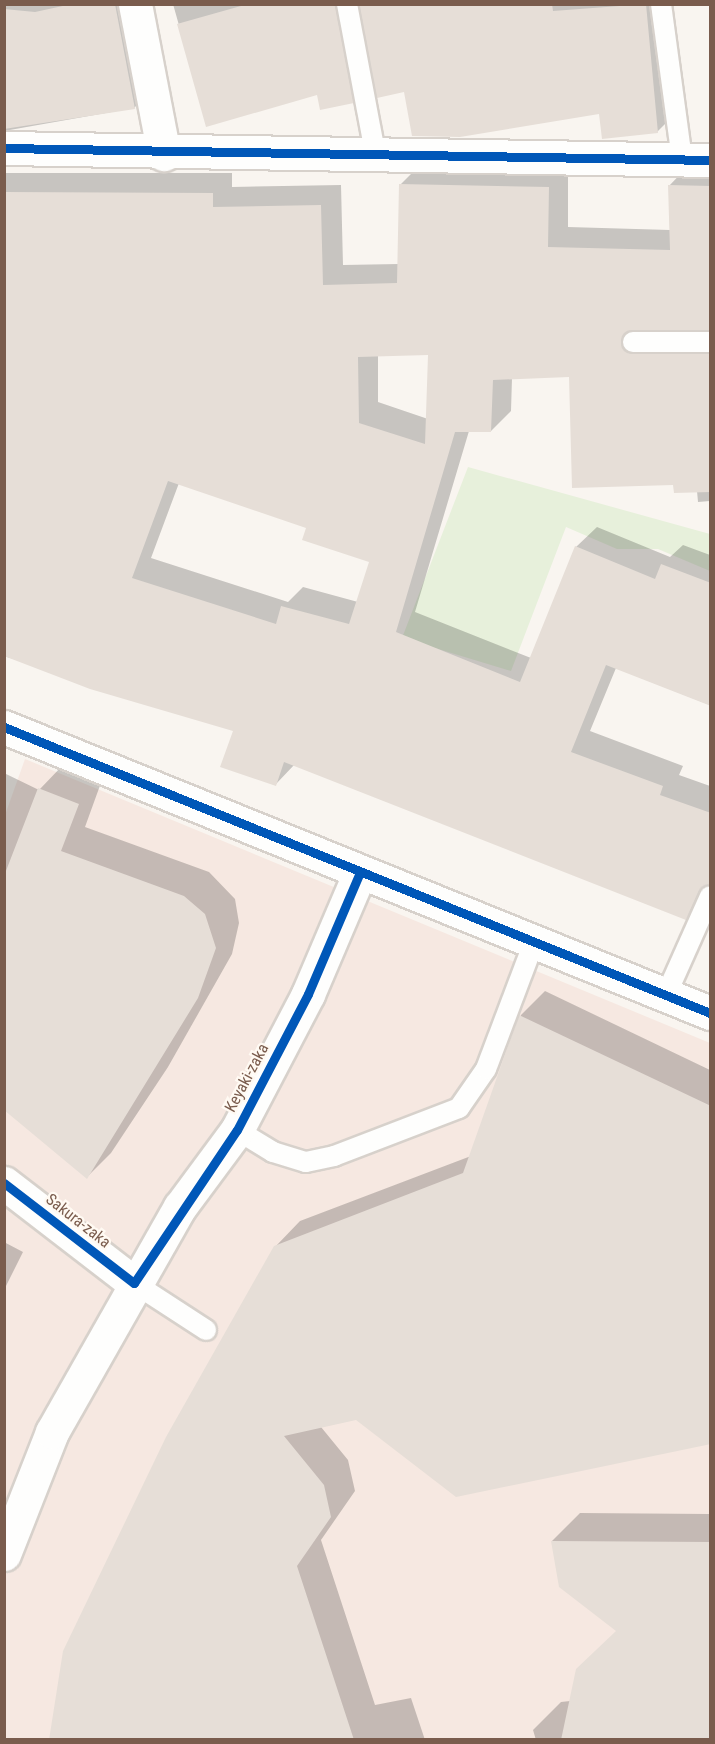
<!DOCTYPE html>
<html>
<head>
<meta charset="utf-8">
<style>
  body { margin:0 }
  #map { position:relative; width:715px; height:1744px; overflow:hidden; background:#f9f5f0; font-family:"Roboto Condensed",sans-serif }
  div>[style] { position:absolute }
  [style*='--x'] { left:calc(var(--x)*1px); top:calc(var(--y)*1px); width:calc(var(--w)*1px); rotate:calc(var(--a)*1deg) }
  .commercial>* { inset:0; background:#f6e8e1 }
  .green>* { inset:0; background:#e7f0db }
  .shadow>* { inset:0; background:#0003 }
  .building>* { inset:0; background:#e6ded7 }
  .roads { filter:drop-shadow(2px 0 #d7d1cb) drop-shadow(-2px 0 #d7d1cb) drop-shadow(0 2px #d7d1cb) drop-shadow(0 -2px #d7d1cb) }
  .service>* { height:20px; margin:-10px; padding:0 10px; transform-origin:10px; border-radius:10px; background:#fefefd }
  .minor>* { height:33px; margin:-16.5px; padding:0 16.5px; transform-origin:16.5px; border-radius:16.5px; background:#fefefd }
  .tertiary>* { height:33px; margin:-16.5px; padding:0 16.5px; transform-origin:16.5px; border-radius:16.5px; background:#fefefd }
  .cycleway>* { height:9px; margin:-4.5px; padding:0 4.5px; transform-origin:4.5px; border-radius:4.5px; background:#0057b8 }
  span { translate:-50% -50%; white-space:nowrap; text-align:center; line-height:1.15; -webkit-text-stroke:4.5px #fffaf3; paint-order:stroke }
  .street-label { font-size:16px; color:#7a5c4d }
  .frame { position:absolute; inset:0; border:6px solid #7a5c4d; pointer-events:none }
</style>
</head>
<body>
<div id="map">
  <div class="commercial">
    <i style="clip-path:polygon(25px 759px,710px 1043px,710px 1739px,5px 1740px,4px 818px)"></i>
  </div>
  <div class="green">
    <i style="clip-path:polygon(468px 467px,710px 534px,710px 571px,658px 549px,617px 549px,566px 527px,511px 671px,402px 638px)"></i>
  </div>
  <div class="shadow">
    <i style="clip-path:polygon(4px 4px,134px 4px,150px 92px,134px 108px,4px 131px)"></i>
    <i style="clip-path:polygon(173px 4px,353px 4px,369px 85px,353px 101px,318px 94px,207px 125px)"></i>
    <i style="clip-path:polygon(361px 4px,663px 4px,673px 116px,657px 132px,601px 112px,406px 90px)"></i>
    <i style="clip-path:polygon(evenodd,421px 164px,568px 167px,568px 227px,670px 230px,669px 186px,689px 165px,710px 166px,710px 329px,647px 328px,653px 334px,710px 334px,710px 501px,698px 502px,697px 491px,675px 483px,571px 375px,512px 378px,511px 411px,491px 431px,469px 431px,415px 612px,531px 658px,576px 547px,597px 527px,670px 557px,683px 545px,710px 555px,710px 705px,616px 668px,590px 731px,683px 766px,679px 775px,710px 786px,710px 888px,686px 918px,295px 764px,276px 784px,235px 730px,4px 656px,4px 173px,232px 173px,232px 187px,341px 185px,343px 265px,399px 264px,401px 184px,421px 164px,429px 353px,428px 419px,378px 402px,378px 355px,429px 353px,421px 164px,179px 483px,308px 527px,371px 561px,358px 602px,303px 587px,288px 602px,151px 558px,179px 483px)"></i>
    <i style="clip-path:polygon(63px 765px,102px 780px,85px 827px,209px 872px,235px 899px,239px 923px,232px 954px,168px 1067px,111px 1153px,87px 1177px,4px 1108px,4px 773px,39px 790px)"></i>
    <i style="clip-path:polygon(545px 991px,710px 1070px,710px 1443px,356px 1419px,321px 1427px,348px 1460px,355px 1491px,321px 1540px,375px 1705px,411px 1698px,425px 1740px,51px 1740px,275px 1247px,300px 1221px,471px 1156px,521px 1015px)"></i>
    <i style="clip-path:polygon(4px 1242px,23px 1252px,4px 1290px,6px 1268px)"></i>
    <i style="clip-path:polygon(580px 1513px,710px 1514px,710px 1740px,536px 1740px,533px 1730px,561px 1702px,570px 1701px,618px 1630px,552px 1541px)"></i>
  </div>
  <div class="building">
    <i style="clip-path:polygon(72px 4px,115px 4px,135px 109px,4px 129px,4px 9px,35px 12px)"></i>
    <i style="clip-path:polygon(248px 4px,335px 4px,354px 103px,320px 110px,317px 95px,206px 127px,177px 24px)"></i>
    <i style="clip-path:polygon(359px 4px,552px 4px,553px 11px,646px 4px,658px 133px,602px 139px,599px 114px,460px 137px,412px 136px,404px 92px,377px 98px)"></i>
    <i style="clip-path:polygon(evenodd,399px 184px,549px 187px,548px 247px,670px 250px,668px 185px,711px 186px,711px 330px,633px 330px,621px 341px,632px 354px,711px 354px,711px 492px,674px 493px,673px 485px,572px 488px,569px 377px,493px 380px,491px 432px,455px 432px,396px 632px,520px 682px,575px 546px,655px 579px,661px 564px,711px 583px,711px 706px,606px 665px,571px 752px,663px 786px,660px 795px,711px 813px,711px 884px,699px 891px,686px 920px,284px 762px,276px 786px,220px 767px,233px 731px,90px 689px,4px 656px,4px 192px,213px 193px,213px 207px,321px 205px,323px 285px,397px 283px,399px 184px,428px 355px,425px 444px,359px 423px,358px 357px,428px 355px,399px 184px,168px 481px,306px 528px,302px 540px,369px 562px,349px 624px,281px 606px,276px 624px,132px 578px,168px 481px)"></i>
    <i style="clip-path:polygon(38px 788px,79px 804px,61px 851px,184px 896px,205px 914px,216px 948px,198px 998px,87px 1179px,4px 1110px,4px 876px)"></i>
    <i style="clip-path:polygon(519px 1015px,711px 1106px,711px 1444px,456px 1497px,356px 1420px,284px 1436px,324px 1485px,331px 1517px,297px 1566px,354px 1740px,49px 1740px,63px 1651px,166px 1437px,274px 1246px,463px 1173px)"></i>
    <i style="clip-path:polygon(551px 1541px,711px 1542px,711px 1740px,561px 1740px,576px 1669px,616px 1631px,559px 1587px)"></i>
  </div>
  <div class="roads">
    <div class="service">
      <i style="--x:347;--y:4;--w:156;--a:79.3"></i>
      <i style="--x:661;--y:4;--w:156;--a:82.3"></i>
      <i style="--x:633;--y:342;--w:77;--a:0"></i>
      <i style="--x:666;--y:995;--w:108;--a:-66"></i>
      <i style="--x:237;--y:1130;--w:42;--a:31.4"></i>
      <i style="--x:273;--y:1152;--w:34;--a:17"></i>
      <i style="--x:306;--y:1162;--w:29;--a:-12"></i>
      <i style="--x:334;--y:1156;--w:134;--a:-21"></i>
      <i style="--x:459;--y:1108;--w:47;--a:-55.3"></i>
      <i style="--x:486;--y:1069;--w:136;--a:-69.3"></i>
      <i style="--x:134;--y:1283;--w:86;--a:33.1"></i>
    </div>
    <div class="minor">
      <i style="--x:135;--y:4;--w:153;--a:79.1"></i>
      <i style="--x:4;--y:148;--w:706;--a:0.97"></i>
    </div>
    <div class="tertiary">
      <i style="--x:4;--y:727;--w:762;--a:22.05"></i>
      <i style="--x:4;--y:1183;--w:164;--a:37.6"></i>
      <i style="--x:4;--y:1554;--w:131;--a:-68.5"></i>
      <i style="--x:52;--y:1432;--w:259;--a:-60.4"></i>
      <i style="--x:180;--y:1207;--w:96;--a:-53.5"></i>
      <i style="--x:237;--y:1130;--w:153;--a:-62.4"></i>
      <i style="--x:308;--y:994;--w:133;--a:-66.9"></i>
    </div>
  </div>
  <div class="cycleway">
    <i style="--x:4;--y:148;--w:706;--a:0.97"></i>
    <i style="--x:4;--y:727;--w:762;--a:22.05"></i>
    <i style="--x:4;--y:1183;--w:164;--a:37.6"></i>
    <i style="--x:134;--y:1283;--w:184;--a:-56.1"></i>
    <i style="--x:237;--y:1130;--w:153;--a:-62.4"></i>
    <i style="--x:308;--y:994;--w:133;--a:-66.9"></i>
  </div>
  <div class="street-label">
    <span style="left:247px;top:1078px;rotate:-62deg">Keyaki-zaka</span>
    <span style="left:78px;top:1221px;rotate:38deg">Sakura-zaka</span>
  </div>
  <div class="frame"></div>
</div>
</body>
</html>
